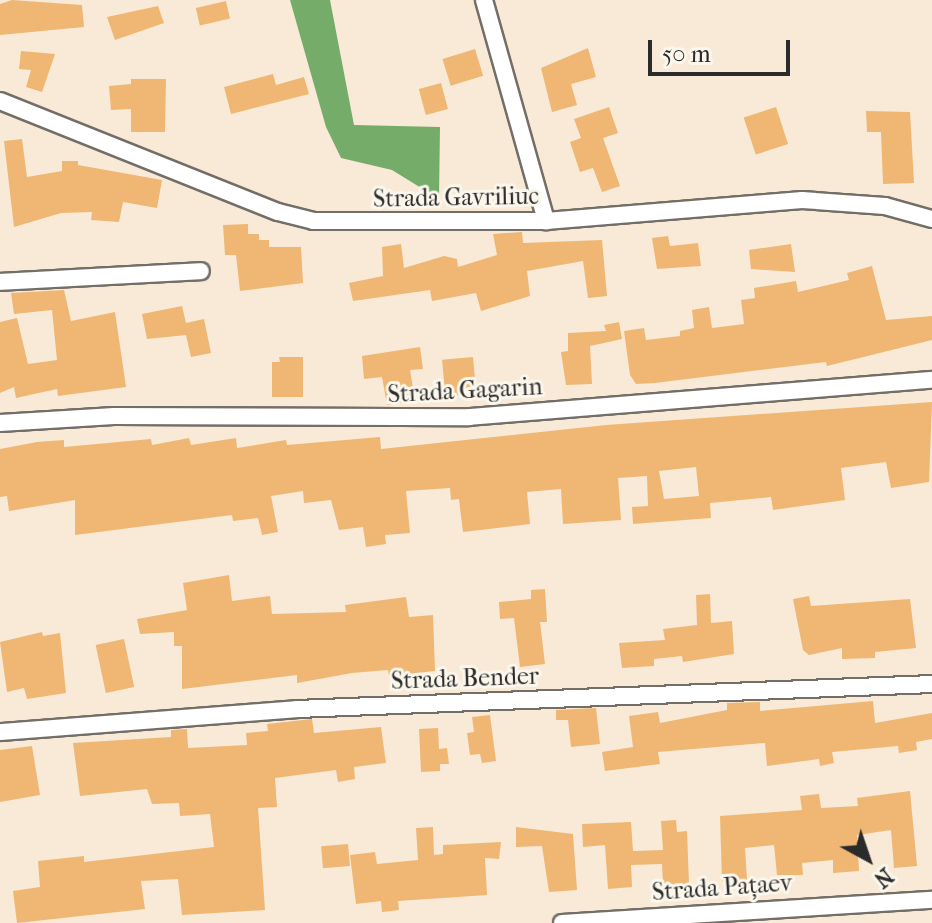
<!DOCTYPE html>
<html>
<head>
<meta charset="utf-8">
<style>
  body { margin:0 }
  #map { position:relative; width:932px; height:923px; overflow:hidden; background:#f8ead7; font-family:"IM FELL French Canon",serif }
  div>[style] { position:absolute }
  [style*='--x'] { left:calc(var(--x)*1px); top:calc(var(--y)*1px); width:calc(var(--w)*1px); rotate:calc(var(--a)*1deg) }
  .forest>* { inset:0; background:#76ac6a }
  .building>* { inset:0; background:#efb773; transform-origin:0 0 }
  .roads { filter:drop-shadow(2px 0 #736e67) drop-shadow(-2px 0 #736e67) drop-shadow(0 2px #736e67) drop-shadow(0 -2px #736e67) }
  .minor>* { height:16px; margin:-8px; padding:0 8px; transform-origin:8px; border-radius:8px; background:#fff }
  span { translate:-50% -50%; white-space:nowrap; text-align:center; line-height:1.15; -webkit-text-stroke:6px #fbf7ec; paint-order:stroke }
  .street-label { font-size:24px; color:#2b2b2b }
  .north { position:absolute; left:828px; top:819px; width:80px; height:80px; -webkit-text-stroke:6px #fbf7ec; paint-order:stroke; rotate:140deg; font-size:22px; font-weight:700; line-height:32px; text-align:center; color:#2b2b2b }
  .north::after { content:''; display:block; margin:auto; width:28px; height:36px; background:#2b2b2b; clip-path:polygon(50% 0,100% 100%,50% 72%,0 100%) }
  .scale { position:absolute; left:648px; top:40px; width:142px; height:36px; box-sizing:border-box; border:4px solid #2b2b2b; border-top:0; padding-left:10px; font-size:24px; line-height:28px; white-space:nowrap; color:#2b2b2b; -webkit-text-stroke:6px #fbf7ec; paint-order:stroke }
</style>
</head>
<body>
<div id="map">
  <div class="forest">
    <i style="clip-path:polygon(290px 0,330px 0,354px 125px,440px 127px,439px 199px,392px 170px,341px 158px,326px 127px)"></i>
  </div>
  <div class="building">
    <i style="clip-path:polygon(12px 0,82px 5px,84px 27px,0 35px,0 4px)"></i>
    <i style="left:226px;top:1px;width:18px;height:31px;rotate:77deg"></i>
    <i style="clip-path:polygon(158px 6px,164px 23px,115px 40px,107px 17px)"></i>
    <i style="clip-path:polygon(588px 48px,596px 77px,571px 84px,577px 105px,552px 112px,541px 68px)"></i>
    <i style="left:475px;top:49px;width:28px;height:34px;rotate:73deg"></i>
    <i style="clip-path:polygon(21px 51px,55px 54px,42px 92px,26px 87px,31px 70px,19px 69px)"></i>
    <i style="clip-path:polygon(273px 74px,276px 85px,304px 77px,309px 94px,231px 114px,224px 87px)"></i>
    <i style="clip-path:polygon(131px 79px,166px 79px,165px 132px,131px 132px,131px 109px,111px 110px,109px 86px,131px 84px)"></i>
    <i style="left:441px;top:83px;width:27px;height:23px;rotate:75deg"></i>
    <i style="clip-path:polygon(609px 107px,618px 133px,603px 138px,620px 186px,602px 192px,593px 168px,580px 172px,570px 142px,581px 138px,574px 119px)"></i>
    <i style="left:776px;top:107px;width:39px;height:34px;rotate:72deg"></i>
    <i style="clip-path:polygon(866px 111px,910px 112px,914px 183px,883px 184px,881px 132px,867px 132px)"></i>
    <i style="clip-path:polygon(22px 139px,27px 177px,62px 171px,62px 161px,78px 161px,78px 165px,162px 180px,157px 208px,123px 202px,119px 222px,91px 220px,92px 212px,61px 213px,14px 227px,4px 141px)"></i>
    <i style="clip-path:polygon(248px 224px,248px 234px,259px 234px,259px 240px,269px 240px,269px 247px,301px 247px,303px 283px,240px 291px,236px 255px,225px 255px,223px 225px)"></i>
    <i style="clip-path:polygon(522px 232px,523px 243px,602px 240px,607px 296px,588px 298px,583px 261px,527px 271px,530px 296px,481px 311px,476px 293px,432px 301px,430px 290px,353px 301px,349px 283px,383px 276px,382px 247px,401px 244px,404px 268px,444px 256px,457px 259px,458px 267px,497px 255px,493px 234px)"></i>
    <i style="clip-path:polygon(668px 236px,670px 246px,698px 243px,701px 266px,657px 269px,652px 238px)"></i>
    <i style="clip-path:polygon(791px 244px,795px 272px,751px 269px,749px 250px)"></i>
    <i style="clip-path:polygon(872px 266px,886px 320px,932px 316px,932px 340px,827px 366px,826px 362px,655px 383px,636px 384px,630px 375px,624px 331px,644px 328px,646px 340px,680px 336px,680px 331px,694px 328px,692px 310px,709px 307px,712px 328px,744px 324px,741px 300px,755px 298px,754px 288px,796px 281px,798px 292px,849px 280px,847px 273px)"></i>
    <i style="clip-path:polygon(64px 290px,71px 321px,115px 312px,126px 387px,58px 396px,57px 389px,16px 398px,14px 387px,0 393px,0 322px,17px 318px,28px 364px,57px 360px,52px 310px,14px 314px,11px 293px)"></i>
    <i style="clip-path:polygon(182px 306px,186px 323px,204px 319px,211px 353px,191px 357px,186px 335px,147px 339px,142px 314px)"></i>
    <i style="clip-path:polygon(619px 322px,622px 339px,590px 346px,592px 384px,566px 385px,561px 352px,568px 351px,568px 333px,606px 331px,604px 325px)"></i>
    <i style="clip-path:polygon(420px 347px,423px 369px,410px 370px,415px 400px,387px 405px,382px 377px,364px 379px,362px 356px)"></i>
    <i style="clip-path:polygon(279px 357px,303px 357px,303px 397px,272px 397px,272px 362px,280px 362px)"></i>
    <i style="left:473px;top:357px;width:37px;height:31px;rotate:85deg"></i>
    <i style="clip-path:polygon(evenodd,932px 402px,929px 482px,891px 488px,886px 462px,841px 468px,845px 500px,773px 510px,771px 497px,710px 503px,711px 518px,633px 524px,632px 507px,648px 506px,647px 476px,618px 478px,621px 520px,563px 524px,561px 489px,527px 492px,530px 524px,463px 532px,459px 499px,451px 500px,450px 488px,406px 491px,410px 533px,385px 535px,386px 544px,366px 547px,363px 527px,339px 530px,331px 500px,304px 503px,303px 491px,271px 496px,278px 532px,262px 535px,258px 518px,233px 521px,232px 515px,75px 535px,75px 500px,9px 511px,7px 496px,0 497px,0 449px,37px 442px,64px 440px,64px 447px,151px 439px,152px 445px,189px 438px,191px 445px,236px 438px,237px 448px,286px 440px,287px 445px,380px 437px,381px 449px,606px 425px,932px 402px,696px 467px,699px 496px,664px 499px,659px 471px,696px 467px)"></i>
    <i style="clip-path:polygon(229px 575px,232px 601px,270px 596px,272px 614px,346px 612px,345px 605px,406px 597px,409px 617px,433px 615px,435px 671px,389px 676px,388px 670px,352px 673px,297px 683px,297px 675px,182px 689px,182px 646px,174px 646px,174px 632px,140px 634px,137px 619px,187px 610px,183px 583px)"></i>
    <i style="clip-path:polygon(545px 589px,547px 622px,540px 622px,545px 664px,520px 667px,514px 618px,500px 619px,499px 602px,531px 599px,531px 590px)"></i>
    <i style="clip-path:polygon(710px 594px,711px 623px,732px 621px,734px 654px,683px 662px,682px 656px,654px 659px,654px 666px,622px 668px,619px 643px,665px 640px,663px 629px,697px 625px,696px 595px)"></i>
    <i style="clip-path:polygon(809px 596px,811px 606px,910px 599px,916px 648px,875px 652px,875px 658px,842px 659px,842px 648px,809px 655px,803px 650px,793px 599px)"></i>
    <i style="clip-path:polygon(42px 632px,43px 636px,60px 633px,66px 693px,27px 699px,24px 688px,7px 692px,0 642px)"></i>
    <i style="left:124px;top:639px;width:49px;height:29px;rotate:78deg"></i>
    <i style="clip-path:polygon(873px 701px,875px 723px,932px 713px,932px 739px,916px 742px,917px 750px,899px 753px,898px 746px,832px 752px,834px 763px,820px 766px,819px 759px,767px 766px,765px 743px,658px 752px,660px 764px,605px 771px,602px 752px,633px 747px,629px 716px,658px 712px,660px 723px,727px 710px,727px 703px,760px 702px,760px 711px)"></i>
    <i style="clip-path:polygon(596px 708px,600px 744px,571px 747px,568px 720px,556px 720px,556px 710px)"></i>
    <i style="clip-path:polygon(490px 715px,496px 761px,482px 763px,480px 754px,470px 755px,467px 733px,474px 732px,472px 717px)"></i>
    <i style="clip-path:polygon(312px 719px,314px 733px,381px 727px,386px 763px,354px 767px,355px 779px,338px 782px,336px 770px,275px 778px,277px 807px,258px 808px,265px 910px,182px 915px,178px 879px,141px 881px,145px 909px,17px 923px,13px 891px,40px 887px,38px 861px,84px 856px,84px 862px,214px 847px,210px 814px,180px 816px,179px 803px,152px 804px,147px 789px,80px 796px,73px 743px,171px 737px,171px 730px,187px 729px,188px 748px,247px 745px,246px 733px,268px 731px,267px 724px)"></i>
    <i style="clip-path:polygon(438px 728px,439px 749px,447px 748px,449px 764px,440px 764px,440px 771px,421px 772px,419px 729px)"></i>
    <i style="clip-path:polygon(32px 746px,40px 795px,0 802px,0 750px)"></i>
    <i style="clip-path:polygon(910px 791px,917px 866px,894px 868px,891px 830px,857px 835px,859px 871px,833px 873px,833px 860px,802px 863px,803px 875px,777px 875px,774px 845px,745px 848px,747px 880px,722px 881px,720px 816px,802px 810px,800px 796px,819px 794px,821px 808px,858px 806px,857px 798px)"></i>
    <i style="clip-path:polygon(676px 820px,677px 832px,687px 831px,689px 884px,663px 885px,662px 864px,631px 865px,632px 887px,608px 889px,605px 845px,583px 847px,582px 824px,631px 822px,633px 851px,663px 850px,661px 821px)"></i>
    <i style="clip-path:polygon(433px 827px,434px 855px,443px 854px,443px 845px,501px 842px,499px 859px,485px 858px,487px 895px,398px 901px,399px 910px,382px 912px,381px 901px,356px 904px,350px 855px,375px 852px,377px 864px,418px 860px,416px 828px)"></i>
    <i style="clip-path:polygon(516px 827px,573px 834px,577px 890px,549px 892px,542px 846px,516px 847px)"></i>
    <i style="left:348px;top:844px;width:22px;height:27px;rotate:85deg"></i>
  </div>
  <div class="roads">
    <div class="minor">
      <i style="--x:484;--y:0;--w:230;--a:74.3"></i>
      <i style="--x:0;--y:101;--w:299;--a:21.8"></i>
      <i style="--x:278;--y:212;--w:36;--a:14"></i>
      <i style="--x:313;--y:221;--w:233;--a:0"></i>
      <i style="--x:546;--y:221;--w:257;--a:-4.7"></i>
      <i style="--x:802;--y:200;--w:83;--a:4.1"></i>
      <i style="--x:885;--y:206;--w:49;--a:15.5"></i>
      <i style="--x:0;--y:282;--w:201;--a:-3.1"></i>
      <i style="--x:0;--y:423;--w:114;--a:-3.5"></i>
      <i style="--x:114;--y:416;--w:355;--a:0.2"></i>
      <i style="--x:469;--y:417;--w:464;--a:-4.6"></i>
      <i style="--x:0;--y:732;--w:298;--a:-4.4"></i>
      <i style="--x:297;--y:709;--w:635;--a:-2.25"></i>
      <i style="--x:562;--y:923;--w:371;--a:-3.6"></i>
    </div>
  </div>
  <div class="street-label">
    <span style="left:456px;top:198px;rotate:-1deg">Strada Gavriliuc</span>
    <span style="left:465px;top:391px;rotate:-3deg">Strada Gagarin</span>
    <span style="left:465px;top:679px;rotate:-2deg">Strada Bender</span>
    <span style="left:722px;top:888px;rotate:-4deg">Strada Pațaev</span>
  </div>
  <div class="north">N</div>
  <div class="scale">50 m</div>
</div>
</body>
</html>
